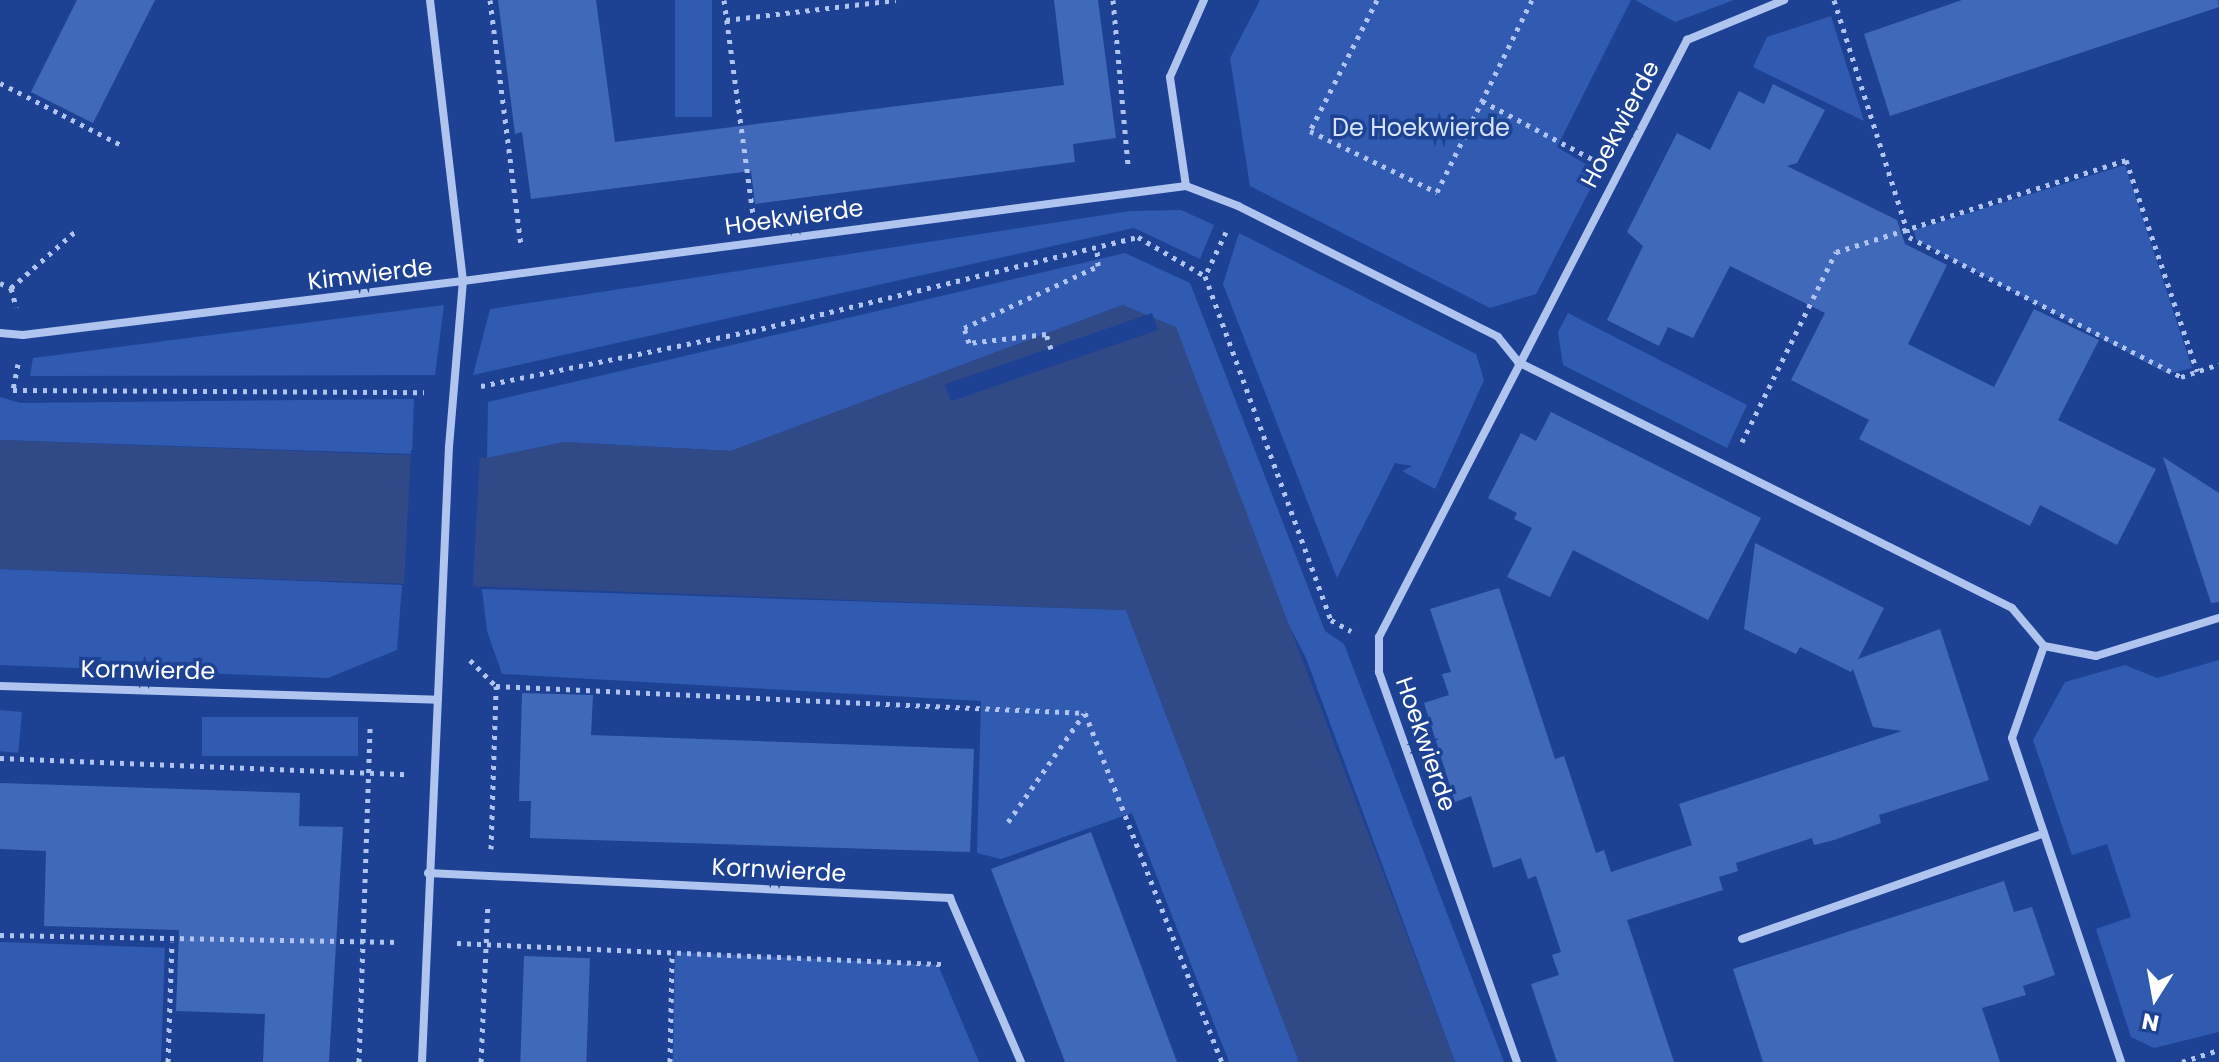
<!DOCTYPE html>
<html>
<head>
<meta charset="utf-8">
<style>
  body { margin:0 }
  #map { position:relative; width:2219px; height:1062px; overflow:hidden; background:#1d4294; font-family:Poppins,sans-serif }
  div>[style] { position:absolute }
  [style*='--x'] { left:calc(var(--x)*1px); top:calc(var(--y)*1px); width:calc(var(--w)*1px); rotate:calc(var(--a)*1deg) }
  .green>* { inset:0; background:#305bb1; transform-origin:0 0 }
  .water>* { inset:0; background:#2f4a87 }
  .pier>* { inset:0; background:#1d4294; transform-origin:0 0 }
  .building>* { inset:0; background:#4169b9; transform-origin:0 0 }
  .path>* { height:5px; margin-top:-2.5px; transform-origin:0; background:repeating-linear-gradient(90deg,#afc4ef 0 4px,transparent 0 10px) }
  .street>* { height:8px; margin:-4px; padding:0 4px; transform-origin:4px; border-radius:4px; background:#afc4ef }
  span { translate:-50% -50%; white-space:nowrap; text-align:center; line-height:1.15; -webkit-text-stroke:7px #1d4294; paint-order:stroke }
  .street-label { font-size:24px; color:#fff }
  .park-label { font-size:24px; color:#d5e2fa }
  .north { position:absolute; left:2115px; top:958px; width:80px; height:80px; -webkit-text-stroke:6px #1d4294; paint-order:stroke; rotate:191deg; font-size:22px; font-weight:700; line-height:32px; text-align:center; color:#fff }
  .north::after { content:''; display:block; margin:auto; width:28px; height:36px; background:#fff; clip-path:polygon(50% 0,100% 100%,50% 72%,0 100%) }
</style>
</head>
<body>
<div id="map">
  <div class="green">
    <i style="left:675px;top:0;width:37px;height:117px"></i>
    <i style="clip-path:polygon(1260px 0,1631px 0,1557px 147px,1599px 172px,1536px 294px,1490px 308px,1250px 186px,1230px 58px)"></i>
    <i style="clip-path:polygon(1635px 0,1734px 0,1675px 22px)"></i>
    <i style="clip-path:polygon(1831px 16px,1864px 121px,1753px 67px,1767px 37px)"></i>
    <i style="clip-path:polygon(2125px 165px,2192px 368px,2168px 374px,1916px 240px,1914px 230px)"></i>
    <i style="clip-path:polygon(1181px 210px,1214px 225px,1200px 259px,1134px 228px,473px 375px,490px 309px,1130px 211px)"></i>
    <i style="clip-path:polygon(1239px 233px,1476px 354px,1484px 380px,1435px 489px,1402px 471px,1412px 466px,1395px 463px,1337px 578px,1223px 284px)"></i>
    <i style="clip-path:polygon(1125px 253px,1190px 283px,1325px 631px,1344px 644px,1504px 1062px,1455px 1062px,1306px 658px,1123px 305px,731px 451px,565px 442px,487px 458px,488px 402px)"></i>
    <i style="clip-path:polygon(444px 305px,435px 375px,30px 376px,33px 358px)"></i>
    <i style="clip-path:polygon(1568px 313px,1747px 405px,1727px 448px,1563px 365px,1558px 332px)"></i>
    <i style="clip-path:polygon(0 397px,20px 403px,414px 399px,412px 454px,0 440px)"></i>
    <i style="clip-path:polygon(0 569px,402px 585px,397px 650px,328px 678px,0 665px)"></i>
    <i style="clip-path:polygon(482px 589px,1126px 610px,1299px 1062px,1229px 1062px,1132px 813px,1001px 859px,977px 853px,981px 701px,502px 674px,487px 631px)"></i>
    <i style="clip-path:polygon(2219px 660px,2219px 1032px,2154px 1048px,2131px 1037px,2096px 929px,2131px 917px,2107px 844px,2072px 855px,2033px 740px,2065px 682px,2125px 665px,2157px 678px)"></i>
    <i style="left:0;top:710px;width:22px;height:41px;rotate:5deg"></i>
    <i style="left:202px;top:717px;width:156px;height:39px"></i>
    <i style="left:0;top:942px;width:165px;height:120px;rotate:2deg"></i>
    <i style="clip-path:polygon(675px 952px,938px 965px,979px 1062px,673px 1062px)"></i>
  </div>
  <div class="water">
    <i style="clip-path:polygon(1123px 305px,1176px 327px,1455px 1062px,1299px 1062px,1126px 610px,0 569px,0 440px,487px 458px,565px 442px,731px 451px)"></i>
  </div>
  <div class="pier">
    <i style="left:1152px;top:313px;width:18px;height:219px;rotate:71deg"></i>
    <i style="left:411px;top:450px;width:69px;height:139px;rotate:3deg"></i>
  </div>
  <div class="building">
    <i style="clip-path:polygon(77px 0,155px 0,93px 123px,31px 92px)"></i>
    <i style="clip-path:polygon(498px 0,596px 0,615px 142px,1064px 85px,1054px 0,1098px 0,1116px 138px,1073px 144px,1075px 162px,755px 204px,751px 171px,531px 199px,522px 132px,515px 134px)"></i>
    <i style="clip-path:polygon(1962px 0,2218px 0,2219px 7px,1890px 116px,1864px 34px)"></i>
    <i style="clip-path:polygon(1773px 84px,1825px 110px,1797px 163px,1787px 166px,1897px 220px,1905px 244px,1947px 265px,1908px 344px,1994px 387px,2034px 309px,2099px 340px,2058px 420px,2156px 469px,2117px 545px,2040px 505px,2030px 526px,1859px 439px,1869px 420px,1791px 380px,1825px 313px,1730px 266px,1693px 338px,1668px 327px,1659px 346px,1607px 320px,1643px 246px,1627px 232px,1677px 133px,1710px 150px,1739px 91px,1764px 104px)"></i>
    <i style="clip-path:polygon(1551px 412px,1761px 518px,1708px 620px,1573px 550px,1550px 597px,1507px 577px,1532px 528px,1514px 519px,1517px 513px,1488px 498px,1521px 433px,1536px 441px)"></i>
    <i style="clip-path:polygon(2163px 457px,2219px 493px,2219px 602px,2211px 603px)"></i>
    <i style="clip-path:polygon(1755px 543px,1884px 608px,1858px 659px,1940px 629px,1989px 780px,1879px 815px,1881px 823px,1834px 840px,1814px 845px,1812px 838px,1736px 863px,1738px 871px,1719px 877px,1723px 890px,1627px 920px,1674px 1062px,1557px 1062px,1531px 984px,1559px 975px,1552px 955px,1561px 952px,1536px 876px,1528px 879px,1521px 858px,1493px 868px,1471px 796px,1455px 802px,1424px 703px,1449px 695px,1442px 674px,1451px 672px,1430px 609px,1499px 588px,1555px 759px,1564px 756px,1596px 853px,1604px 850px,1611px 872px,1692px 845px,1679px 804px,1902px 731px,1873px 727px,1853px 669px,1851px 672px,1800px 647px,1796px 654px,1744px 629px)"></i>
    <i style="clip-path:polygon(522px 693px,593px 695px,591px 735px,974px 749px,970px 852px,530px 838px,531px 801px,519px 801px)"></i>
    <i style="clip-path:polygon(0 783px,300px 793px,299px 826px,343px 827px,329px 1062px,263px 1062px,265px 1014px,176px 1011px,179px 930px,44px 926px,46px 851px,0 849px)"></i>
    <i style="clip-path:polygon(1091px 832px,1177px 1062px,1065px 1062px,991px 869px)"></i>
    <i style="clip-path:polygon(2004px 881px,2014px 912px,2032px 907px,2055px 975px,2023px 986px,2026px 995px,1982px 1008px,2000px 1062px,1763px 1062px,1733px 969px)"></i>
    <i style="left:524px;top:956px;width:66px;height:106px;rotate:2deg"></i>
  </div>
  <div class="path">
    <i style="--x:490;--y:0;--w:247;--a:82.8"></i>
    <i style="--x:724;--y:0;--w:216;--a:82.3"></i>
    <i style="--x:1113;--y:0;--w:167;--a:84.8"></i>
    <i style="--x:1377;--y:0;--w:147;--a:117.1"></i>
    <i style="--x:1310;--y:131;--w:141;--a:25.7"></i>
    <i style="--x:1437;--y:192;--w:214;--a:-63.7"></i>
    <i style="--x:1834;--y:0;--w:249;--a:72.4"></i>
    <i style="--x:1909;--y:237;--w:306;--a:27.2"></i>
    <i style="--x:2181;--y:377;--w:40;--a:-18.9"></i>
    <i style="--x:726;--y:20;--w:171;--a:-6.7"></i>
    <i style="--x:0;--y:83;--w:138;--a:27.1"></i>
    <i style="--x:1482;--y:101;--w:124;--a:27.8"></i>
    <i style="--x:1226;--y:232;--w:49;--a:115.5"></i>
    <i style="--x:1205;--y:276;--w:366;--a:69.9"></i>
    <i style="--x:1331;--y:620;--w:23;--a:29"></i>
    <i style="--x:0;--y:283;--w:12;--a:24"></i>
    <i style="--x:11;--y:288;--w:89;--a:-41.4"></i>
    <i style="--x:11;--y:288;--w:20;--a:75"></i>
    <i style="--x:1051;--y:349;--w:16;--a:-108"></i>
    <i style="--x:1046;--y:334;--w:78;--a:173.3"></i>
    <i style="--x:969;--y:343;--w:16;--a:-108"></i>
    <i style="--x:964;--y:328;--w:148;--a:-24.8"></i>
    <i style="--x:1098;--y:266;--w:19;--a:-93"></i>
    <i style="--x:18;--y:364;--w:26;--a:101"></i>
    <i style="--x:13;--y:390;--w:411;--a:0.3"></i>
    <i style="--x:481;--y:386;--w:277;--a:-11.5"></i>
    <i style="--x:752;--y:331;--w:397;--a:-13.7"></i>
    <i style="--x:1138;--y:237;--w:78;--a:30.2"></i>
    <i style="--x:1742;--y:442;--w:212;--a:-63.7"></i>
    <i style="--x:1836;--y:252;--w:304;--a:-17.6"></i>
    <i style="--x:2126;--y:160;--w:223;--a:71.4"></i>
    <i style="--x:470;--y:660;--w:37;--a:45"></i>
    <i style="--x:496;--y:686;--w:590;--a:2.62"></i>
    <i style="--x:1085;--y:713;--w:375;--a:68.6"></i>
    <i style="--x:0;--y:758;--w:407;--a:2.3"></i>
    <i style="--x:1008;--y:822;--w:132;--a:-54.9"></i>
    <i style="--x:491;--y:849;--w:163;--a:-88.2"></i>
    <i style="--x:0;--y:935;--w:399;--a:1"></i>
    <i style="--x:457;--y:943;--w:489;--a:2.5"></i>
    <i style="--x:168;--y:1062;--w:120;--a:-88.1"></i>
    <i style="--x:359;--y:1062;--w:335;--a:-88.1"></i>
    <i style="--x:481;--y:1062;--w:159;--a:-87.5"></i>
    <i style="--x:670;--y:1062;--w:109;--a:-88.9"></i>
    <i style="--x:2182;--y:1062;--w:39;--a:-18"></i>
  </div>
  <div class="street">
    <i style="--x:1186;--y:186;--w:110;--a:-98.4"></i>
    <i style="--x:1170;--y:77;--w:84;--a:-66.2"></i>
    <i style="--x:0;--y:333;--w:23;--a:5"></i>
    <i style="--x:23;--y:335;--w:443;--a:-7"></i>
    <i style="--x:463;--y:281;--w:283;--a:-96.7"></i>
    <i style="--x:2044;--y:646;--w:53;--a:10.9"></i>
    <i style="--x:2096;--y:656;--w:129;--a:-17.2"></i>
    <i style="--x:0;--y:686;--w:438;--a:1.8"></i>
    <i style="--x:428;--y:873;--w:523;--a:2.74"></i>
    <i style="--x:950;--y:898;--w:179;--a:66.6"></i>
    <i style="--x:1742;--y:939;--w:320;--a:-19.3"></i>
    <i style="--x:422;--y:1062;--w:616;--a:-87.49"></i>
    <i style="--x:449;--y:447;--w:167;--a:-85.2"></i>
    <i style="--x:463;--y:281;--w:729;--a:-7.49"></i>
    <i style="--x:1186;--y:186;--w:56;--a:21"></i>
    <i style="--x:1238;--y:206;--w:291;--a:26.7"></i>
    <i style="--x:1498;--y:337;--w:32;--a:51"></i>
    <i style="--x:1518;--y:362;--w:552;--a:26.47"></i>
    <i style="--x:2012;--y:608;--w:50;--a:49.9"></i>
    <i style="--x:2044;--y:646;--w:97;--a:109.2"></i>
    <i style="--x:2012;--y:738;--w:342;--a:71.4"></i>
    <i style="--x:1517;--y:1062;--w:414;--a:-109.5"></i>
    <i style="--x:1379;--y:672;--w:35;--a:-90"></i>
    <i style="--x:1379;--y:637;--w:672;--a:-62.71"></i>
    <i style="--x:1687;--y:40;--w:105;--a:-22.4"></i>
  </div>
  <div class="street-label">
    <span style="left:1620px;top:124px;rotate:-62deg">Hoekwierde</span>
    <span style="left:794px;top:217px;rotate:-8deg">Hoekwierde</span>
    <span style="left:370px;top:274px;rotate:-7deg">Kimwierde</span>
    <span style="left:148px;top:670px;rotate:1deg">Kornwierde</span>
    <span style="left:1426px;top:744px;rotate:71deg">Hoekwierde</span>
    <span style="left:779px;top:870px;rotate:3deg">Kornwierde</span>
  </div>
  <div class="park-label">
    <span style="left:1421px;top:128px">De Hoekwierde</span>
  </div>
  <div class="north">N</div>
</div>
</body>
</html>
